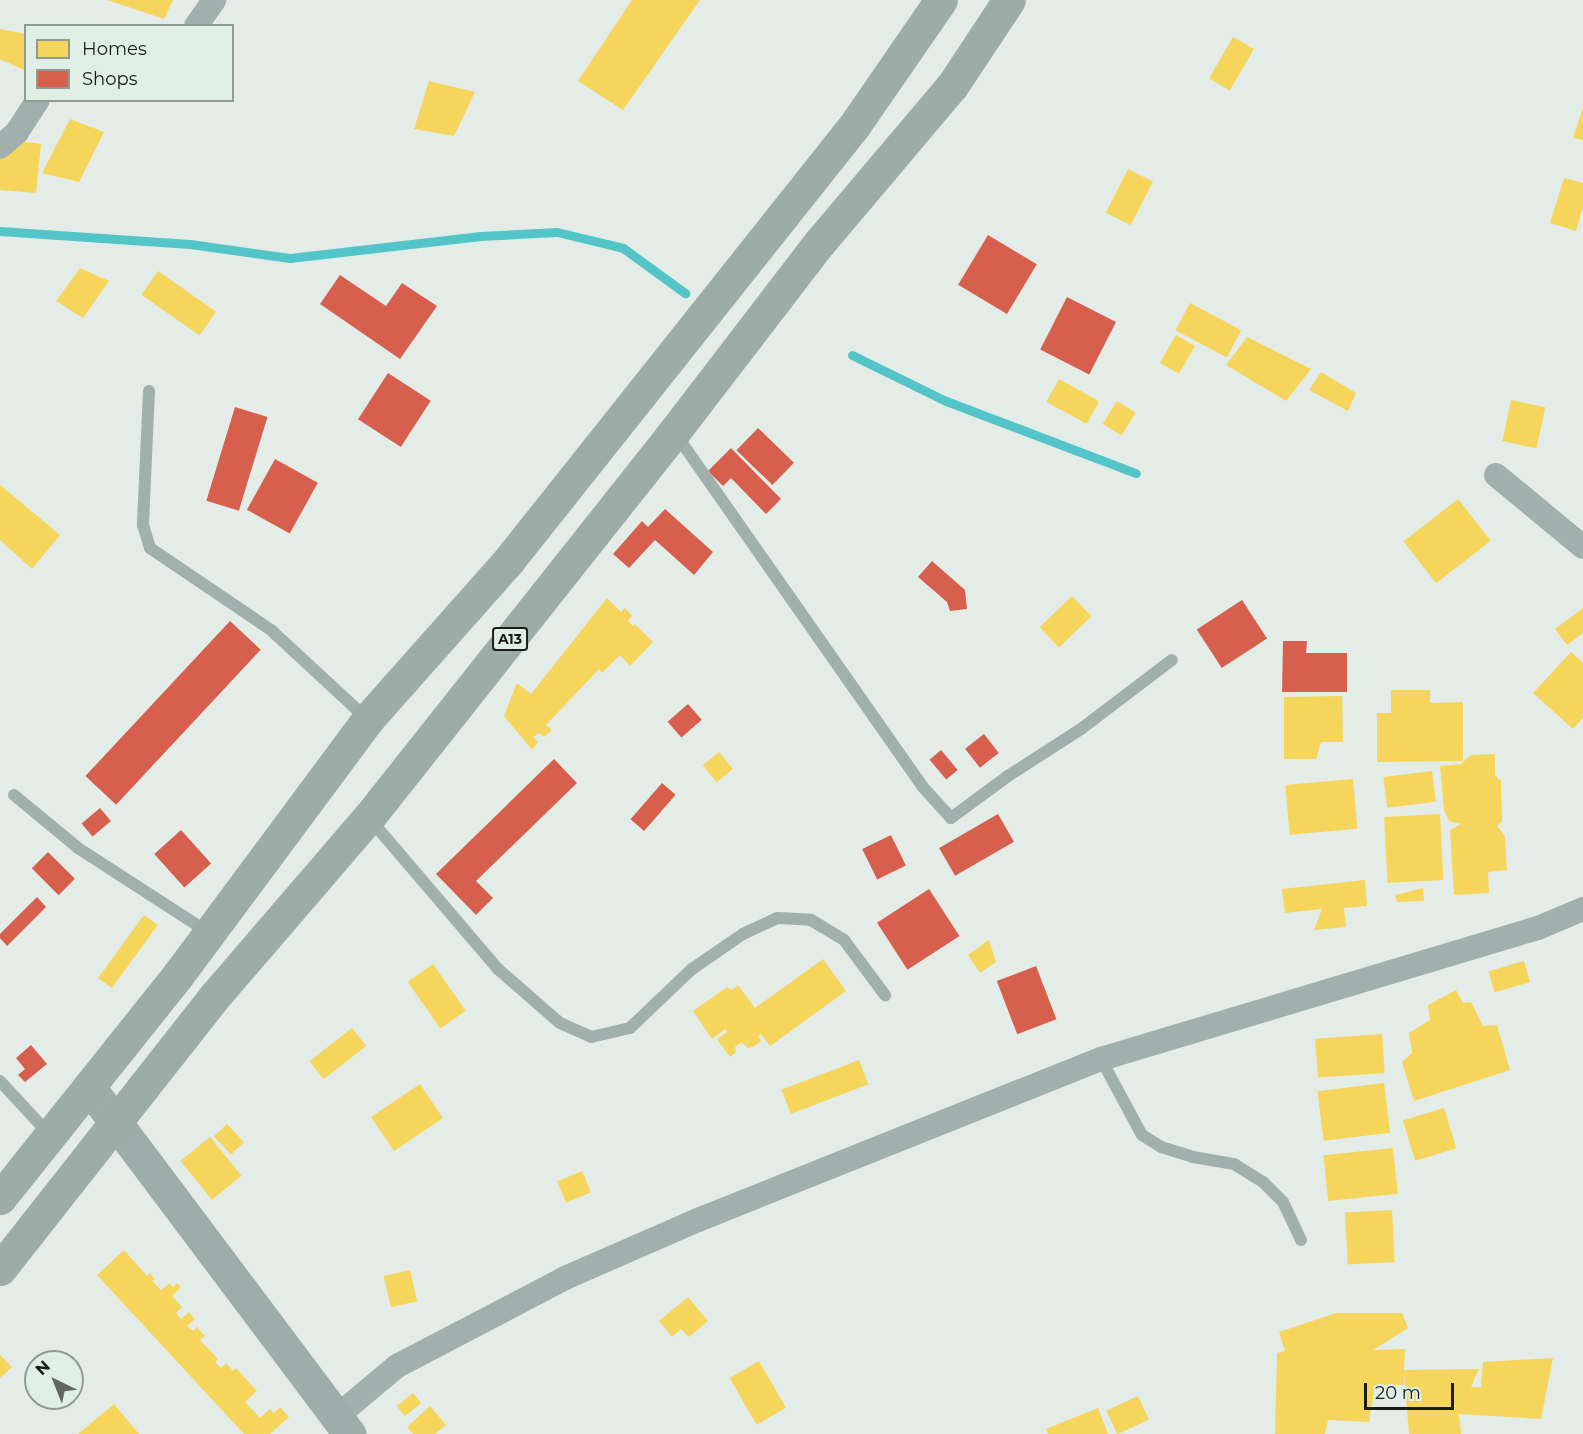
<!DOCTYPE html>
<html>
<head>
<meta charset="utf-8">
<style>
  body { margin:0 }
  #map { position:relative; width:1583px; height:1434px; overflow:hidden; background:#e4ece7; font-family:Montserrat,sans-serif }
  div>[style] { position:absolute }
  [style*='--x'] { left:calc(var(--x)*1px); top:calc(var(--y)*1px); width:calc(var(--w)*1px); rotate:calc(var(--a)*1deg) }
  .homes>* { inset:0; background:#f6d55c; transform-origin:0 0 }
  .shops>* { inset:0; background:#d6604d; transform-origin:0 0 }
  .stream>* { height:9px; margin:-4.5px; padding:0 4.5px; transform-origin:4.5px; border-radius:4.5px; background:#53c5c9 }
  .lane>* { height:12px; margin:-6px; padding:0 6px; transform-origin:6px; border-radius:6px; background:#a1b0ac }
  .street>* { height:24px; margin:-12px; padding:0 12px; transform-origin:12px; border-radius:12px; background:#a1b0ac }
  .secondary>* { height:33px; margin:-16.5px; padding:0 16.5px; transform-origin:16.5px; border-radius:16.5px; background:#9eadaa }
  .highway>* { height:33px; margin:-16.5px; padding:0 16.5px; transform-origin:16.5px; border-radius:16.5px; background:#9daca7 }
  span { translate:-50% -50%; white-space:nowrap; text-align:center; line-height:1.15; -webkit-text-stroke:6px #e0efe6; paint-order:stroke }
  .shield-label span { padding:2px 4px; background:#e0efe6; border:2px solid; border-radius:4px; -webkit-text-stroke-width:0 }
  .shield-label { font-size:14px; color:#181d1a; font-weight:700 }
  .legend { position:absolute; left:24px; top:24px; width:210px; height:78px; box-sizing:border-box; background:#e0efe6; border:2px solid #909b94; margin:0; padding:8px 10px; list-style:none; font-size:18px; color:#181d1a }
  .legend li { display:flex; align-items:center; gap:12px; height:30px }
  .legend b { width:30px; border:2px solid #909b94 }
  .north { position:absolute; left:24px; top:1350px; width:60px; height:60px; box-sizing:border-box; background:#e0efe6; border:2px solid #909b94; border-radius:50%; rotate:317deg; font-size:16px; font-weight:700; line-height:24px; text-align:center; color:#181d1a }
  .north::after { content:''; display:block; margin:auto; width:21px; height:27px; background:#5f6562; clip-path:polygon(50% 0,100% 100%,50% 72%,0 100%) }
  .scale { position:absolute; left:1364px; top:1383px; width:90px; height:27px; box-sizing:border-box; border:3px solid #181d1a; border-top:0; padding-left:8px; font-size:18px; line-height:21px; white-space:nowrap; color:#181d1a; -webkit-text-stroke:4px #e0efe6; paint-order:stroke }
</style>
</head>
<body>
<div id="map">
  <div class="homes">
    <i style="clip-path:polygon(107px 0,173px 0,164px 19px)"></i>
    <i style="clip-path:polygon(632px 0,700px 0,623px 110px,578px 81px)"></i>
    <i style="clip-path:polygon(0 29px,26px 34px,26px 71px,0 59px)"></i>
    <i style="left:1233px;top:37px;width:24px;height:48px;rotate:30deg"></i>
    <i style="clip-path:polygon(429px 81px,475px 92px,454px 136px,414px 129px)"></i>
    <i style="clip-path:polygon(1583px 108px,1583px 140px,1573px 138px)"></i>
    <i style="clip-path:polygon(70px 119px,104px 132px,79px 182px,42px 173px)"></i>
    <i style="clip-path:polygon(0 138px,41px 144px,36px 193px,0 190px)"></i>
    <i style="left:1128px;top:169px;width:28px;height:49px;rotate:27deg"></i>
    <i style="clip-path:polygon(1564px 178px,1583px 183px,1583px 207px,1576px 231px,1550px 223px)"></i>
    <i style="clip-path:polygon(80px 268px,109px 281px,83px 318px,56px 301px)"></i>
    <i style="left:158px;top:271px;width:71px;height:29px;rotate:35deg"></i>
    <i style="left:1190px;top:303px;width:58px;height:31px;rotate:28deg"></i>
    <i style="left:1176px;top:335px;width:22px;height:32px;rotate:30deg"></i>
    <i style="clip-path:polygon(1247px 337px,1311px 369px,1286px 401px,1226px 365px)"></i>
    <i style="clip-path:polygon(1321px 372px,1356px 393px,1348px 411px,1309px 390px)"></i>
    <i style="left:1059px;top:379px;width:46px;height:26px;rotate:29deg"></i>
    <i style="left:1511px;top:400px;width:35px;height:42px;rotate:12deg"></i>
    <i style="left:1117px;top:401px;width:22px;height:27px;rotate:32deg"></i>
    <i style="clip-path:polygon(0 485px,60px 535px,32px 569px,0 540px)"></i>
    <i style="left:1458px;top:499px;width:53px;height:69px;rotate:52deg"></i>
    <i style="left:1072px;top:596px;width:28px;height:45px;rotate:46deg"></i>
    <i style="clip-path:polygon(607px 598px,621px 612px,625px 608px,632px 616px,628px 621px,633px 626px,635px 624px,653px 642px,630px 666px,620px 655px,602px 673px,599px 669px,546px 725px,552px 730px,544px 737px,539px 733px,533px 737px,538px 742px,532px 750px,504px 716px,517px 683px,531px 694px)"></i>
    <i style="clip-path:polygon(1583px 608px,1583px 633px,1567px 645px,1555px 629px)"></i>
    <i style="clip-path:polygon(1571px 652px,1583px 663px,1583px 718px,1573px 729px,1533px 693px)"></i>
    <i style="clip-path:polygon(1391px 690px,1430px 690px,1430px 703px,1463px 702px,1463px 761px,1377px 762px,1377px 713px,1391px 713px)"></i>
    <i style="clip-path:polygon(1342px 696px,1343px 742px,1321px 742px,1316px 759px,1284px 759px,1284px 697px)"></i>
    <i style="left:719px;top:752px;width:22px;height:21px;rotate:51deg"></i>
    <i style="clip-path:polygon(1495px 754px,1495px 775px,1501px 781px,1502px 822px,1497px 826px,1505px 836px,1507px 870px,1488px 872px,1489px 893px,1454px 895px,1450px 830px,1461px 824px,1449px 821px,1444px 810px,1440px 766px,1461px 764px,1471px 755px)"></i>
    <i style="left:1432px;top:771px;width:31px;height:49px;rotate:83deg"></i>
    <i style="left:1353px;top:779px;width:50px;height:68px;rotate:85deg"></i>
    <i style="left:1440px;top:814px;width:66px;height:56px;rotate:87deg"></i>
    <i style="clip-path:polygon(1365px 880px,1367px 906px,1344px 908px,1346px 927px,1314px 930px,1322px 909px,1285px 913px,1282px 889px)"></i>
    <i style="clip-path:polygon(1423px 888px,1424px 901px,1397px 902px,1395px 895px)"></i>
    <i style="left:144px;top:915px;width:17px;height:78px;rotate:36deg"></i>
    <i style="clip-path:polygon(989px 940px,996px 962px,980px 973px,968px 955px)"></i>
    <i style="clip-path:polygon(823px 959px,846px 991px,770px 1046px,761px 1034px,758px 1036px,761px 1041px,753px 1047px,747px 1048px,742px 1042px,735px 1047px,736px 1052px,730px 1057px,717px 1039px,727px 1032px,725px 1029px,712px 1039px,693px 1011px,727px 987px,732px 990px,738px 985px,755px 1008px)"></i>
    <i style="left:1524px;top:961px;width:22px;height:37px;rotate:74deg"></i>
    <i style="left:433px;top:964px;width:57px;height:31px;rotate:55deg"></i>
    <i style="clip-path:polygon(1456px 990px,1463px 1003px,1471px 1002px,1483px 1026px,1497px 1025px,1510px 1070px,1414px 1101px,1402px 1062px,1412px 1053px,1409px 1033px,1430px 1020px,1428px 1005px)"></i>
    <i style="left:352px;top:1028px;width:23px;height:54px;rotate:52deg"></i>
    <i style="left:1382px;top:1034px;width:39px;height:67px;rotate:86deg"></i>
    <i style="left:859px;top:1060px;width:26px;height:83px;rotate:69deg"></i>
    <i style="left:1384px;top:1083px;width:50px;height:67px;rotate:83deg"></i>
    <i style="left:420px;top:1084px;width:41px;height:59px;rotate:56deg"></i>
    <i style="left:1444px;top:1108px;width:42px;height:43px;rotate:73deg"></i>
    <i style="left:227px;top:1124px;width:25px;height:18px;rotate:47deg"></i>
    <i style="left:210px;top:1137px;width:50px;height:38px;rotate:51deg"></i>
    <i style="left:1393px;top:1148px;width:46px;height:70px;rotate:84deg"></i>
    <i style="left:582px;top:1171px;width:23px;height:27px;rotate:67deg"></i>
    <i style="left:1392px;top:1210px;width:52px;height:47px;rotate:87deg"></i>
    <i style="clip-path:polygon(124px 1250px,147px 1276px,150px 1273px,155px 1279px,152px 1281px,161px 1290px,170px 1283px,173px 1287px,177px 1283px,181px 1287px,172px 1296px,182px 1307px,176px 1313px,181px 1319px,189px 1312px,195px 1319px,187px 1326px,193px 1331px,197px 1327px,205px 1336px,200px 1340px,218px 1359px,215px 1362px,221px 1368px,226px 1363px,233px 1371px,236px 1368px,257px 1391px,245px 1402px,260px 1418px,270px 1409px,274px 1413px,280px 1407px,289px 1417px,270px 1434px,244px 1434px,97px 1275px)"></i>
    <i style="left:410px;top:1270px;width:32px;height:27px;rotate:77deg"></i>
    <i style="clip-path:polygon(688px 1297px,708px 1321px,689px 1337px,681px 1329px,672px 1337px,659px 1321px)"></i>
    <i style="clip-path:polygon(1336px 1313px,1402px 1313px,1408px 1328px,1373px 1350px,1405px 1349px,1404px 1370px,1479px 1369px,1471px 1387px,1481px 1387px,1483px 1362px,1553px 1358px,1541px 1419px,1459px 1414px,1461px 1434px,1409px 1434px,1404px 1374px,1404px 1385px,1375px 1385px,1369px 1422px,1328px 1420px,1325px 1434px,1275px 1434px,1277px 1353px,1285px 1351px,1279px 1332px)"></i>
    <i style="clip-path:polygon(0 1355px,12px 1367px,0 1378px)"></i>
    <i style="left:759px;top:1361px;width:54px;height:34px;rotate:60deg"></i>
    <i style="left:413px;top:1393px;width:13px;height:21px;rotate:51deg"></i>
    <i style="left:1138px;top:1396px;width:26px;height:35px;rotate:65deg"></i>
    <i style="clip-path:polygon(114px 1404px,139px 1434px,78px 1434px)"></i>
    <i style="clip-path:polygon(430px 1406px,446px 1425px,435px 1434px,413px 1434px,407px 1427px)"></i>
    <i style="clip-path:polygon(1098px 1408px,1108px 1434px,1048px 1434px,1046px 1429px)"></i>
  </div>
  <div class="shops">
    <i style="left:988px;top:235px;width:57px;height:58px;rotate:31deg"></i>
    <i style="clip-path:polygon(340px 275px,386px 306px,402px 283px,437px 306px,400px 359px,320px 304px)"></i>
    <i style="left:1067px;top:297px;width:55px;height:59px;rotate:27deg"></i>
    <i style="left:388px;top:373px;width:51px;height:55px;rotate:33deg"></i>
    <i style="left:235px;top:407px;width:34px;height:98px;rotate:17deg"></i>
    <i style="left:758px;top:428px;width:50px;height:31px;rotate:44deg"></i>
    <i style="clip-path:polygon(731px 448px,781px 499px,766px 514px,731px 478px,723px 486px,708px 471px)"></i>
    <i style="left:275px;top:459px;width:49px;height:58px;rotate:29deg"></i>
    <i style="clip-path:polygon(665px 509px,713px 552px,694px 575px,655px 540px,629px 568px,613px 554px,642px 521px,648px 527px)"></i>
    <i style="clip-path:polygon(932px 561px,965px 590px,967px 609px,950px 611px,947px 602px,918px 577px)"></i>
    <i style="left:1242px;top:600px;width:46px;height:54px;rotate:57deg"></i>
    <i style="left:230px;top:621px;width:42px;height:212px;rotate:43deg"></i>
    <i style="clip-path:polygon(1283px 641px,1307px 641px,1306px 653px,1347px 653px,1347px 692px,1282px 692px)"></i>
    <i style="left:688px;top:704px;width:21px;height:27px;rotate:49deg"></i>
    <i style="left:984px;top:734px;width:24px;height:24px;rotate:52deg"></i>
    <i style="left:941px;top:750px;width:26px;height:15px;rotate:50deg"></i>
    <i style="clip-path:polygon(554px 759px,577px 783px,476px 881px,493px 898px,476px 915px,436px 874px)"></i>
    <i style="left:662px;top:783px;width:18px;height:48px;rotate:41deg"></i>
    <i style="left:100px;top:808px;width:17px;height:24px;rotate:50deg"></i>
    <i style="left:998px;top:814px;width:32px;height:68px;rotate:60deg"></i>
    <i style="left:181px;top:830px;width:45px;height:36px;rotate:48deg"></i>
    <i style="left:891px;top:835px;width:34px;height:32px;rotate:64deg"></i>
    <i style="left:48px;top:852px;width:38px;height:23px;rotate:45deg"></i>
    <i style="left:929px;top:889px;width:56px;height:62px;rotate:57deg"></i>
    <i style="clip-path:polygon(37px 897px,46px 907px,7px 946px,0 938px,0 934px)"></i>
    <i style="left:1036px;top:966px;width:57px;height:42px;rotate:69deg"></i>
    <i style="clip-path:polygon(31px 1045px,47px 1064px,25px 1082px,18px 1075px,25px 1069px,16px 1058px)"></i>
  </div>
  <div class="stream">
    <i style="--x:0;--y:231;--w:190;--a:3.9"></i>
    <i style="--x:190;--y:244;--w:101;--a:8"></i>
    <i style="--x:290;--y:258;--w:192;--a:-6.6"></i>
    <i style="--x:481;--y:236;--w:76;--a:-3"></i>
    <i style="--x:557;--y:232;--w:68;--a:13.6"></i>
    <i style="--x:623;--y:248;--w:77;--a:36"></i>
    <i style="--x:852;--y:355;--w:105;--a:26.1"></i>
    <i style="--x:946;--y:401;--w:203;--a:20.8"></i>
  </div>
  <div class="lane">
    <i style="--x:149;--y:391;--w:134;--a:92.6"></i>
    <i style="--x:143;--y:525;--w:24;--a:73"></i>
    <i style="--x:150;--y:548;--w:146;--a:34.1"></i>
    <i style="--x:271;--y:630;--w:131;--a:42.8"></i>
    <i style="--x:675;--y:433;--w:431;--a:55"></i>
    <i style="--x:922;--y:786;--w:43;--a:47.8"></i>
    <i style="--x:951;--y:818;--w:71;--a:-36.4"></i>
    <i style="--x:1008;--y:776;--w:87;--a:-32.8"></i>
    <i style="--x:1081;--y:729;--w:114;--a:-37.2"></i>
    <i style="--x:14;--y:795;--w:83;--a:39.6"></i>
    <i style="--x:78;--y:848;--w:155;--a:32.9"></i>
    <i style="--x:369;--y:818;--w:199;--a:49.5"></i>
    <i style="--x:498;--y:969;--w:82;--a:41.1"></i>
    <i style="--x:560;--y:1023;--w:34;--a:24"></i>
    <i style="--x:591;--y:1037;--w:40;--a:-13"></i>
    <i style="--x:630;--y:1028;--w:86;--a:-43.6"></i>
    <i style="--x:692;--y:969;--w:62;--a:-34.5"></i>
    <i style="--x:743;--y:934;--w:38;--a:-25"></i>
    <i style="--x:778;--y:918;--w:33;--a:3"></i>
    <i style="--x:811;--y:920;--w:39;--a:31"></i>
    <i style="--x:844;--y:940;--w:69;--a:53.3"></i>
    <i style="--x:1101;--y:1059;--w:86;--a:61.7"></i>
    <i style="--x:1142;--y:1135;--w:22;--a:32"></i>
    <i style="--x:1161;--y:1147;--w:34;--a:17"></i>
    <i style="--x:1193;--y:1157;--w:42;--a:9.7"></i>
    <i style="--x:1234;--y:1164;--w:34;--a:32"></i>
    <i style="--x:1263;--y:1182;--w:28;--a:45"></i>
    <i style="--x:1283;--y:1202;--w:42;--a:64.7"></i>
    <i style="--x:0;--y:1081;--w:71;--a:47.3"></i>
  </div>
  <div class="street">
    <i style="--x:196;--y:26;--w:32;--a:-55"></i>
    <i style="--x:0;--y:147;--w:23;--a:-41"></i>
    <i style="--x:17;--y:132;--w:38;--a:-57"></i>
    <i style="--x:1496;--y:475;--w:113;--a:39.6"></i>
    <i style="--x:336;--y:1417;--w:80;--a:-39.9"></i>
    <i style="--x:397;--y:1366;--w:190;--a:-27.6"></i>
    <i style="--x:565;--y:1278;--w:145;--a:-23.6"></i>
    <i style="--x:698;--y:1220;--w:434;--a:-21.8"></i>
    <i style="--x:1101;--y:1059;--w:456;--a:-16.7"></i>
    <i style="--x:1538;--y:928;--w:49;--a:-22.9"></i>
  </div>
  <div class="secondary">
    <i style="--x:89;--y:1087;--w:434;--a:53.1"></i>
  </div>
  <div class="highway">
    <i style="--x:0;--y:1198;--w:285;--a:-51.4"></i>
    <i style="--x:178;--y:975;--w:319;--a:-53.4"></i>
    <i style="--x:368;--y:719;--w:213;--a:-48.4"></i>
    <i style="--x:509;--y:560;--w:554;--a:-51.52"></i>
    <i style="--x:854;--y:126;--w:153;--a:-55.4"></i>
    <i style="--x:0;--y:1269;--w:346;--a:-51.8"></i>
    <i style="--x:214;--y:997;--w:238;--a:-49.3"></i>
    <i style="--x:369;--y:817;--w:491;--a:-51.6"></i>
    <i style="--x:674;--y:432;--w:240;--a:-52.5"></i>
    <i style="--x:820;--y:242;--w:204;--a:-49.8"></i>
    <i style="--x:952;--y:86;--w:103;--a:-56.5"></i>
  </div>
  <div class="shield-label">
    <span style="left:510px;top:639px">A13</span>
  </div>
  <ul class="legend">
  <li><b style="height:16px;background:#f6d55c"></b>Homes</li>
  <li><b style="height:16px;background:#d6604d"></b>Shops</li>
  </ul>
  <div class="north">N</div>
  <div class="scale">20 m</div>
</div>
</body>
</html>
